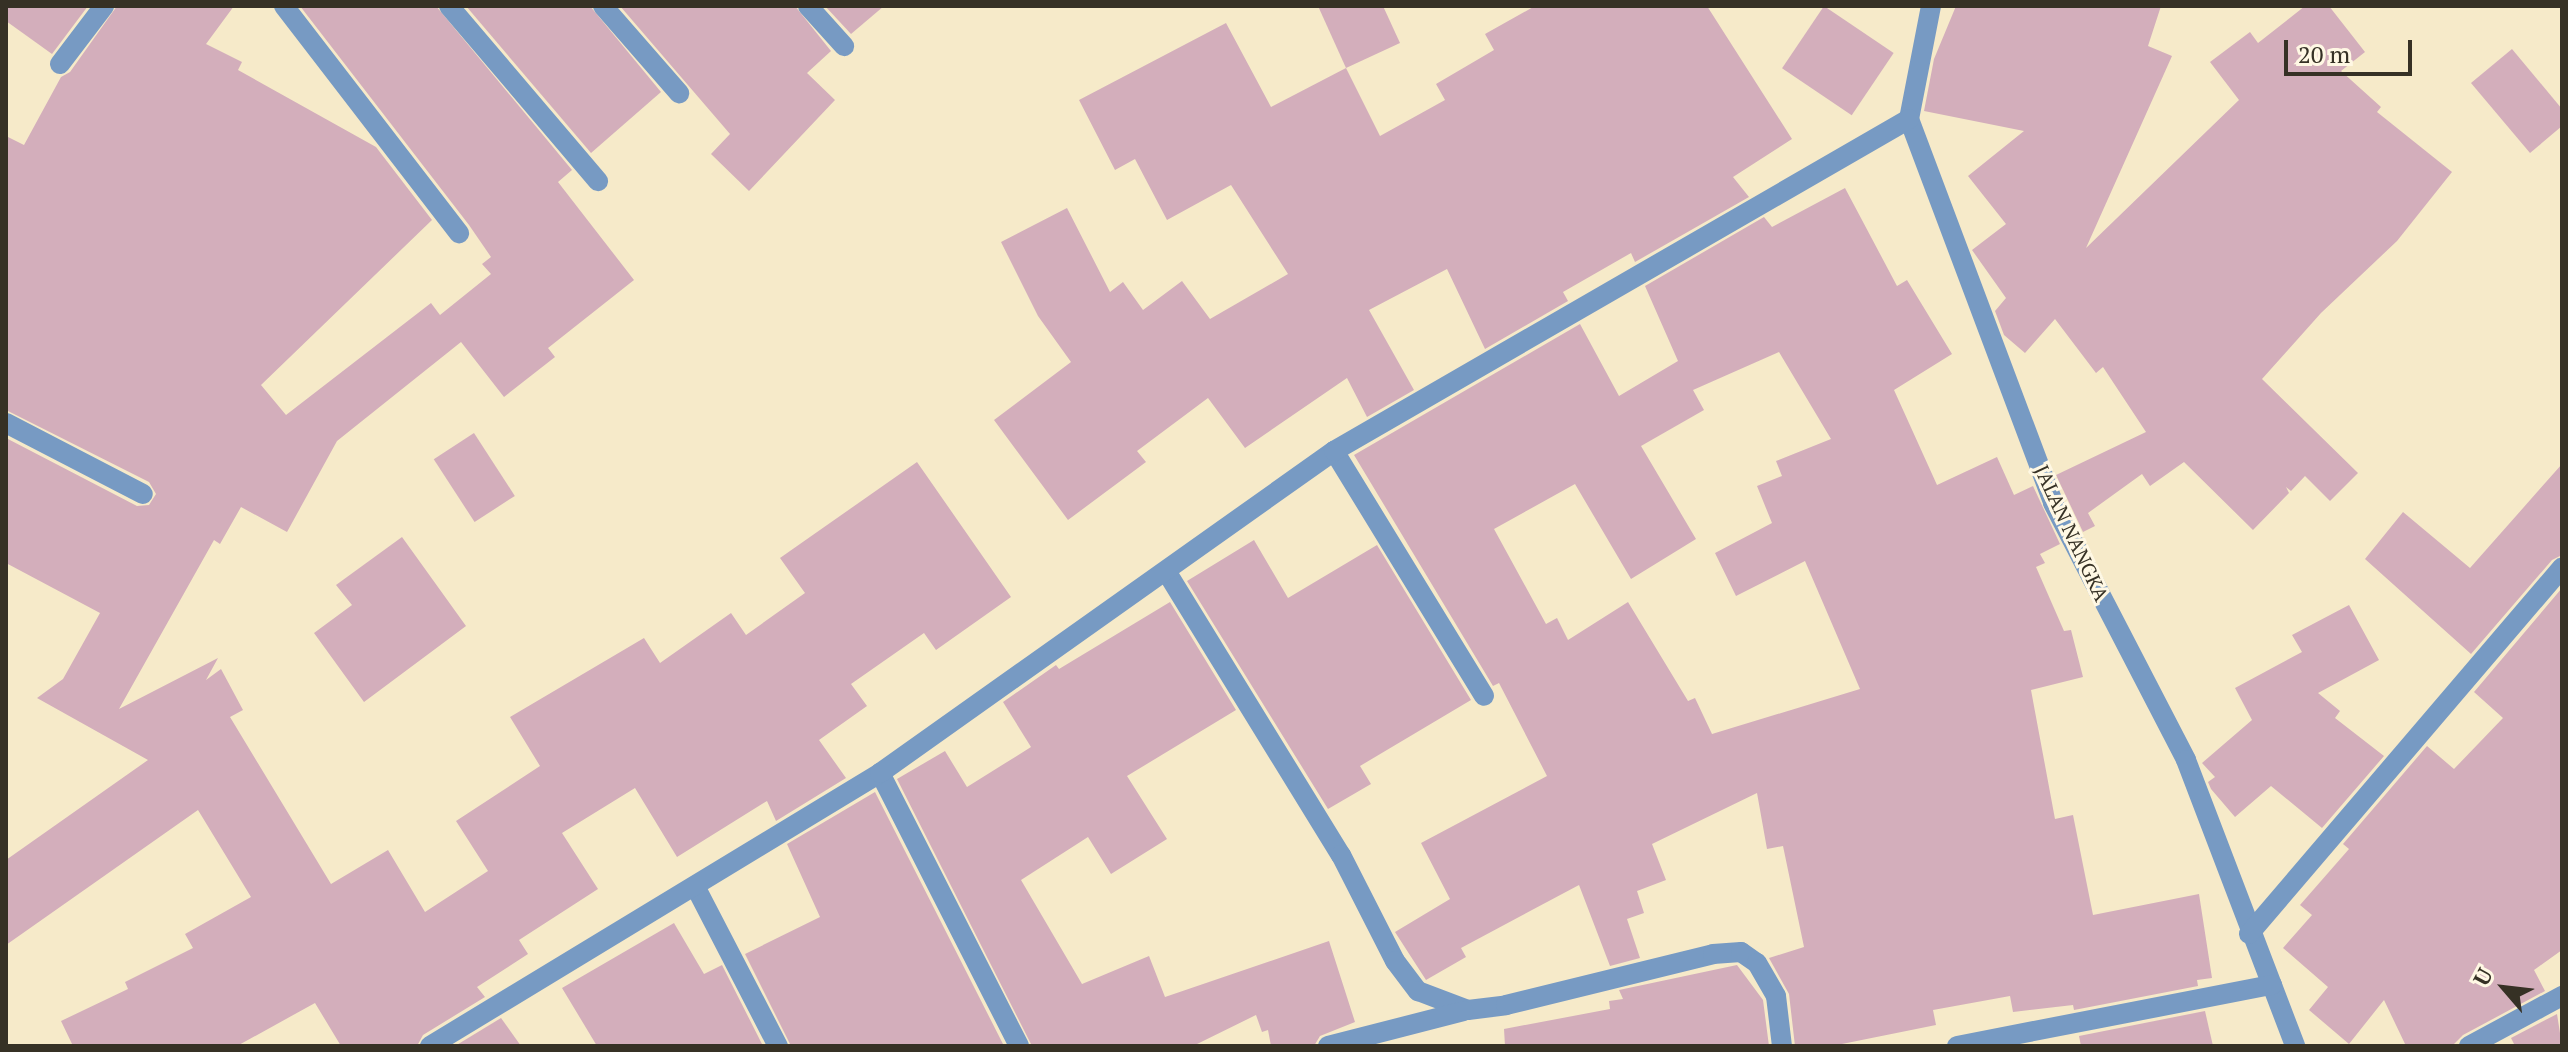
<!DOCTYPE html>
<html>
<head>
<meta charset="utf-8">
<style>
  body { margin:0 }
  #map { position:relative; width:2568px; height:1052px; overflow:hidden; background:#f6eac9; font-family:"PT Serif",serif }
  div>[style] { position:absolute }
  [style*='--x'] { left:calc(var(--x)*1px); top:calc(var(--y)*1px); width:calc(var(--w)*1px); rotate:calc(var(--a)*1deg) }
  .building>* { inset:0; background:#d3aebb; transform-origin:0 0 }
  .minor>* { height:20px; margin:-10px; padding:0 10px; transform-origin:10px; border-radius:10px; background:#779ac3 }
  span { translate:-50% -50%; white-space:nowrap; text-align:center; line-height:1.15; -webkit-text-stroke:6px #fff8e4; paint-order:stroke }
  .street-label { font-size:20px; color:#363125 }
  .frame { position:absolute; inset:0; border:8px solid #363125; pointer-events:none }
  .north { position:absolute; left:2464px; top:948px; width:80px; height:80px; -webkit-text-stroke:6px #fff8e4; paint-order:stroke; rotate:298deg; font-size:22px; font-weight:700; line-height:32px; text-align:center; color:#363125 }
  .north::after { content:''; display:block; margin:auto; width:28px; height:36px; background:#363125; clip-path:polygon(50% 0,100% 100%,50% 72%,0 100%) }
  .scale { position:absolute; left:2284px; top:40px; width:128px; height:36px; box-sizing:border-box; border:4px solid #363125; border-top:0; padding-left:10px; font-size:24px; line-height:28px; white-space:nowrap; color:#363125; -webkit-text-stroke:6px #fff8e4; paint-order:stroke }
</style>
</head>
<body>
<div id="map">
  <div class="building">
    <i style="clip-path:polygon(6px 6px,88px 6px,52px 54px,6px 21px)"></i>
    <i style="clip-path:polygon(117px 6px,234px 6px,206px 44px,242px 62px,238px 70px,376px 147px,432px 220px,261px 385px,286px 415px,431px 303px,440px 315px,491px 274px,482px 264px,491px 257px,469px 225px,300px 6px,436px 6px,572px 170px,558px 182px,634px 280px,548px 348px,555px 357px,504px 397px,461px 342px,337px 441px,287px 532px,241px 507px,220px 544px,214px 540px,119px 709px,218px 658px,206px 680px,221px 669px,243px 710px,230px 717px,331px 884px,388px 850px,425px 912px,488px 871px,456px 821px,540px 766px,510px 717px,644px 638px,660px 663px,731px 613px,746px 635px,805px 593px,780px 558px,917px 462px,1011px 597px,936px 650px,924px 633px,851px 684px,867px 706px,819px 740px,846px 778px,776px 821px,767px 801px,677px 857px,635px 788px,562px 833px,598px 889px,519px 940px,528px 954px,477px 987px,485px 997px,423px 1035px,417px 1046px,341px 1046px,315px 1003px,237px 1046px,73px 1046px,61px 1021px,128px 989px,125px 982px,193px 948px,185px 934px,251px 897px,198px 810px,6px 945px,6px 860px,148px 760px,37px 698px,63px 679px,100px 613px,6px 563px,6px 438px,137px 506px,149px 505px,156px 494px,149px 482px,6px 410px,6px 136px,24px 145px,61px 77px,70px 72px)"></i>
    <i style="clip-path:polygon(466px 6px,590px 6px,661px 92px,591px 153px)"></i>
    <i style="clip-path:polygon(620px 6px,795px 6px,831px 51px,807px 73px,835px 100px,749px 191px,711px 154px,730px 134px)"></i>
    <i style="clip-path:polygon(825px 6px,884px 6px,851px 34px)"></i>
    <i style="clip-path:polygon(1318px 6px,1383px 6px,1400px 43px,1346px 68px)"></i>
    <i style="clip-path:polygon(1535px 6px,1707px 6px,1792px 139px,1733px 177px,1749px 197px,1635px 262px,1631px 253px,1563px 292px,1568px 301px,1485px 349px,1447px 269px,1369px 310px,1414px 390px,1367px 417px,1347px 378px,1245px 448px,1208px 398px,1137px 451px,1146px 462px,1068px 520px,994px 420px,1071px 362px,1038px 316px,1001px 242px,1067px 208px,1110px 292px,1123px 282px,1143px 310px,1182px 281px,1210px 319px,1288px 274px,1231px 185px,1167px 220px,1135px 159px,1115px 170px,1079px 100px,1226px 23px,1271px 107px,1346px 68px,1380px 136px,1445px 100px,1436px 84px,1494px 50px,1485px 34px)"></i>
    <i style="left:1824px;top:6px;width:84px;height:75px;rotate:34deg"></i>
    <i style="clip-path:polygon(1956px 6px,2161px 6px,2148px 46px,2172px 56px,2086px 248px,2239px 100px,2210px 62px,2250px 32px,2258px 43px,2305px 6px,2329px 6px,2365px 52px,2341px 71px,2381px 107px,2377px 112px,2452px 172px,2397px 241px,2321px 313px,2262px 379px,2358px 473px,2330px 501px,2305px 476px,2291px 491px,2286px 487px,2289px 493px,2253px 530px,2184px 462px,2150px 486px,2142px 474px,2088px 513px,2095px 526px,2083px 532px,2056px 475px,2146px 432px,2103px 367px,2096px 373px,2055px 319px,2025px 353px,2004px 335px,1995px 311px,2006px 298px,1972px 250px,2006px 224px,1968px 176px,2024px 131px,1924px 111px,1934px 59px)"></i>
    <i style="clip-path:polygon(2512px 49px,2562px 109px,2562px 126px,2530px 153px,2471px 83px)"></i>
    <i style="clip-path:polygon(evenodd,1845px 188px,1897px 286px,1907px 280px,1952px 354px,1894px 390px,1937px 485px,1997px 457px,2014px 495px,2033px 486px,2060px 544px,2040px 554px,2045px 563px,2036px 567px,2064px 631px,2071px 630px,2083px 677px,2031px 690px,2055px 819px,2073px 815px,2093px 915px,2199px 894px,2212px 978px,2197px 980px,2198px 986px,2074px 1010px,2073px 1005px,2013px 1012px,2010px 996px,1933px 1010px,1936px 1025px,1832px 1046px,1795px 1046px,1789px 994px,1769px 958px,1804px 947px,1783px 846px,1767px 849px,1757px 793px,1652px 844px,1666px 880px,1637px 891px,1644px 913px,1627px 919px,1640px 958px,1610px 966px,1579px 885px,1461px 948px,1466px 957px,1426px 980px,1395px 932px,1450px 899px,1421px 843px,1547px 776px,1499px 683px,1493px 686px,1354px 455px,1580px 324px,1619px 396px,1678px 361px,1645px 286px,1764px 217px,1772px 227px,1845px 188px,1779px 352px,1831px 439px,1776px 461px,1782px 476px,1757px 486px,1772px 523px,1715px 553px,1736px 596px,1805px 561px,1860px 689px,1712px 734px,1695px 698px,1688px 701px,1628px 602px,1568px 640px,1557px 618px,1546px 624px,1494px 529px,1575px 484px,1631px 579px,1696px 539px,1641px 446px,1704px 410px,1693px 390px,1779px 352px)"></i>
    <i style="left:474px;top:433px;width:75px;height:48px;rotate:57deg"></i>
    <i style="clip-path:polygon(2562px 464px,2562px 555px,2552px 560px,2471px 654px,2365px 559px,2403px 512px,2470px 568px)"></i>
    <i style="clip-path:polygon(402px 537px,466px 626px,364px 702px,314px 633px,352px 605px,336px 585px)"></i>
    <i style="clip-path:polygon(1254px 540px,1288px 598px,1377px 545px,1471px 700px,1360px 766px,1371px 784px,1328px 809px,1187px 581px)"></i>
    <i style="clip-path:polygon(2562px 588px,2562px 950px,2534px 970px,2545px 991px,2463px 1035px,2452px 1046px,2406px 1046px,2384px 1000px,2349px 1044px,2309px 1010px,2328px 987px,2283px 948px,2312px 915px,2300px 905px,2349px 849px,2343px 844px,2427px 746px,2454px 769px,2503px 718px,2474px 692px)"></i>
    <i style="clip-path:polygon(1170px 602px,1236px 710px,1127px 776px,1167px 839px,1111px 874px,1088px 837px,1021px 880px,1082px 984px,1149px 956px,1165px 997px,1329px 941px,1355px 1022px,1320px 1036px,1314px 1046px,1271px 1046px,1268px 1030px,1262px 1032px,1256px 1015px,1193px 1046px,1032px 1046px,897px 779px,945px 751px,967px 787px,1031px 747px,1003px 702px,1056px 665px,1059px 669px)"></i>
    <i style="clip-path:polygon(2349px 605px,2379px 660px,2318px 693px,2340px 711px,2335px 718px,2384px 756px,2322px 828px,2271px 786px,2235px 817px,2211px 789px,2208px 782px,2215px 777px,2202px 763px,2252px 720px,2235px 688px,2302px 652px,2292px 635px)"></i>
    <i style="clip-path:polygon(875px 792px,1004px 1046px,791px 1046px,745px 954px,820px 917px,787px 844px)"></i>
    <i style="clip-path:polygon(674px 923px,704px 974px,722px 965px,763px 1046px,597px 1046px,562px 988px)"></i>
    <i style="clip-path:polygon(1737px 965px,1763px 1000px,1769px 1046px,1505px 1046px,1504px 1029px,1610px 1009px,1609px 1001px,1623px 999px,1619px 990px)"></i>
    <i style="clip-path:polygon(2205px 1011px,2213px 1046px,2081px 1046px,2079px 1036px)"></i>
    <i style="clip-path:polygon(2557px 1014px,2562px 1046px,2515px 1046px,2511px 1038px)"></i>
    <i style="clip-path:polygon(501px 1018px,521px 1046px,455px 1046px)"></i>
  </div>
  <div class="minor">
    <i style="--x:284;--y:6;--w:287;--a:52.4"></i>
    <i style="--x:449;--y:6;--w:230;--a:49.6"></i>
    <i style="--x:603;--y:6;--w:116;--a:48.9"></i>
    <i style="--x:808;--y:6;--w:54;--a:48"></i>
    <i style="--x:1931;--y:6;--w:115;--a:101"></i>
    <i style="--x:1909;--y:119;--w:410;--a:69.4"></i>
    <i style="--x:2053;--y:503;--w:289;--a:62.6"></i>
    <i style="--x:2186;--y:760;--w:306;--a:69.1"></i>
    <i style="--x:60;--y:64;--w:73;--a:-52.8"></i>
    <i style="--x:6;--y:423;--w:154;--a:27.4"></i>
    <i style="--x:1334;--y:451;--w:287;--a:58.5"></i>
    <i style="--x:1166;--y:571;--w:334;--a:58.4"></i>
    <i style="--x:1341;--y:855;--w:119;--a:63"></i>
    <i style="--x:1395;--y:961;--w:38;--a:53"></i>
    <i style="--x:1418;--y:991;--w:53;--a:20.8"></i>
    <i style="--x:1468;--y:1010;--w:38;--a:-7"></i>
    <i style="--x:1506;--y:1005;--w:213;--a:-13.8"></i>
    <i style="--x:1713;--y:954;--w:28;--a:-4"></i>
    <i style="--x:1741;--y:952;--w:19;--a:35"></i>
    <i style="--x:1757;--y:963;--w:38;--a:60"></i>
    <i style="--x:1776;--y:996;--w:50;--a:83.2"></i>
    <i style="--x:880;--y:773;--w:306;--a:63"></i>
    <i style="--x:696;--y:888;--w:178;--a:62.6"></i>
    <i style="--x:2249;--y:934;--w:482;--a:-49.5"></i>
    <i style="--x:430;--y:1046;--w:526;--a:-31.24"></i>
    <i style="--x:880;--y:773;--w:557;--a:-35.35"></i>
    <i style="--x:1334;--y:451;--w:664;--a:-30"></i>
    <i style="--x:1328;--y:1046;--w:140;--a:-14.4"></i>
    <i style="--x:1957;--y:1046;--w:321;--a:-11"></i>
    <i style="--x:2469;--y:1046;--w:106;--a:-28.3"></i>
  </div>
  <div class="street-label">
    <span style="left:2072px;top:533px;rotate:65deg">JALAN NANGKA</span>
  </div>
  <div class="frame"></div>
  <div class="north">U</div>
  <div class="scale">20 m</div>
</div>
</body>
</html>
